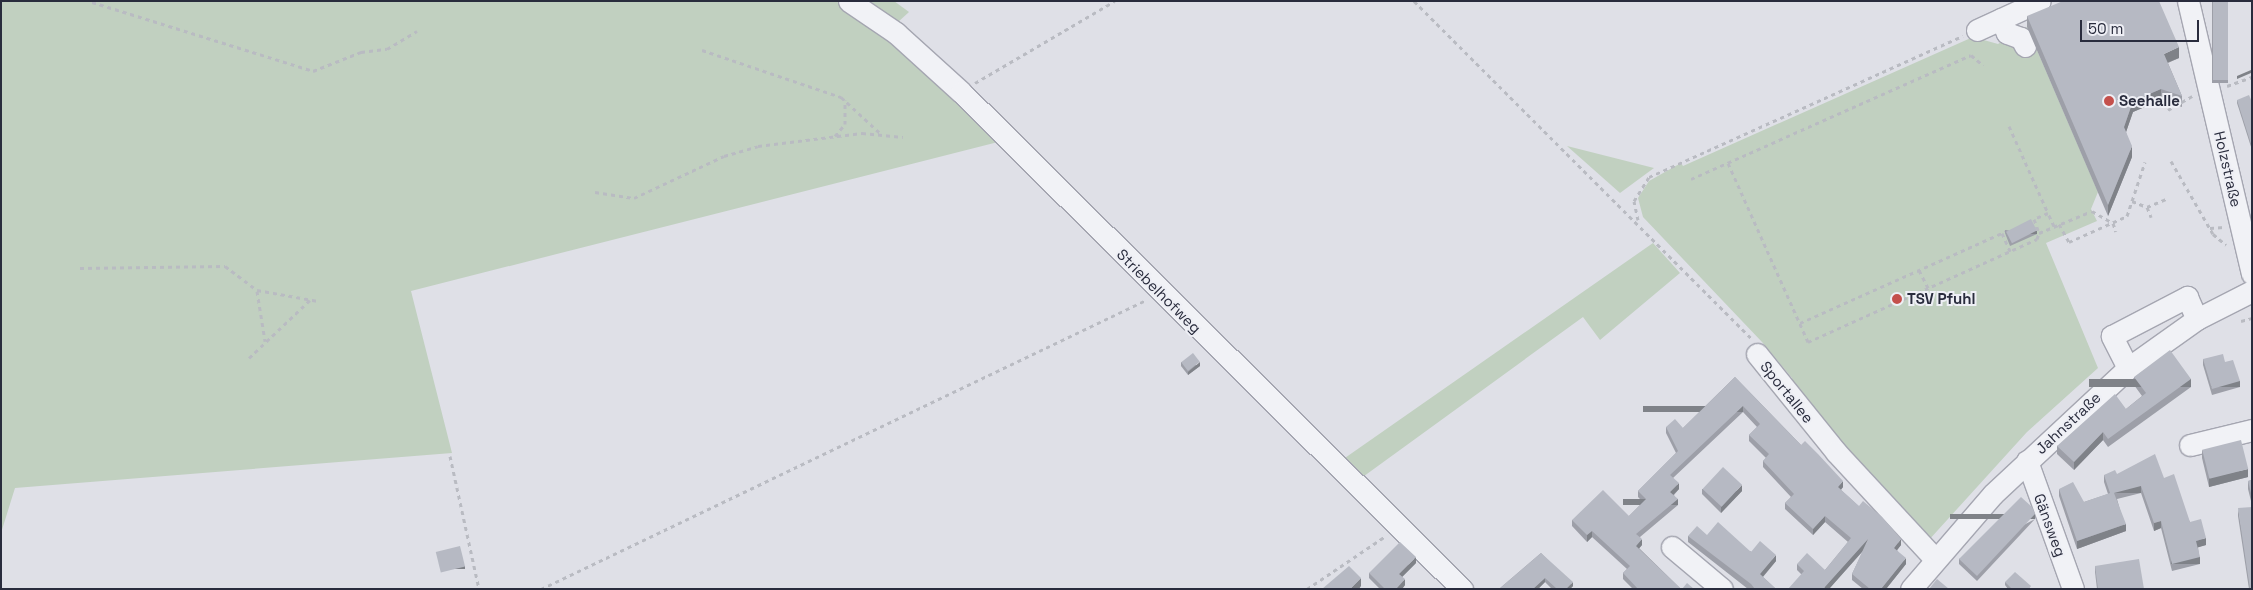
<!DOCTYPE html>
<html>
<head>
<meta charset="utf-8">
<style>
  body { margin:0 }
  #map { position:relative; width:2253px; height:590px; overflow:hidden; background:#dfe0e7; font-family:"Space Grotesk",sans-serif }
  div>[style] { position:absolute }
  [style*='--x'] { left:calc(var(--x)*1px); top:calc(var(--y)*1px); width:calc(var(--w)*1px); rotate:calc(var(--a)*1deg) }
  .green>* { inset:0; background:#c1d0c0 }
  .path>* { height:3px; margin-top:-1.5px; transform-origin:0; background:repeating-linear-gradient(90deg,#b9bbc2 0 4px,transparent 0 8px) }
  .roads { filter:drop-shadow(1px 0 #a5a6b1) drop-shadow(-1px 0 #a5a6b1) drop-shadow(0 1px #a5a6b1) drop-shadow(0 -1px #a5a6b1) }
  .minor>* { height:21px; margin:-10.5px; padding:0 10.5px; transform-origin:10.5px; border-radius:10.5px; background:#f1f2f6 }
  .wall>* { inset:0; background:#9d9fa8; transform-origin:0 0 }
  .shaded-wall>* { inset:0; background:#7f8288; transform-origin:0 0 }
  .building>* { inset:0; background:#b6b9c3; transform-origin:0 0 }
  .dots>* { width:14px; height:14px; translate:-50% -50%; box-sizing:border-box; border:2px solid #eeeff5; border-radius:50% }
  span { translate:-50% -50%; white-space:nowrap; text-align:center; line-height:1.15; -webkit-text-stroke:4px #eeeff5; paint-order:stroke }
  .poi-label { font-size:15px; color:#292c3d; font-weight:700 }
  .left { translate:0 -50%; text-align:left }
  .street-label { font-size:15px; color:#292c3d }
  .frame { position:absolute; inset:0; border:2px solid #292c3d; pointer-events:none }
  .scale { position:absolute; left:2080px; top:20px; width:119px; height:22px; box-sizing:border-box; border:2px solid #292c3d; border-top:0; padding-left:6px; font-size:15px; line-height:18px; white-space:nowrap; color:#292c3d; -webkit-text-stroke:4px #eeeff5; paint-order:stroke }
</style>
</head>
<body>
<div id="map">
  <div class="green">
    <i style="clip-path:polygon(1px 1px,836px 1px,891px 40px,1002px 141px,411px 291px,452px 453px,15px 488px,1px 533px)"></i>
    <i style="clip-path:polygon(866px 1px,894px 1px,909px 12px,897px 23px)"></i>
    <i style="clip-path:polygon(2027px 27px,2098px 192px,2091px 209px,2097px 221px,2046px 243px,2098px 368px,2027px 432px,1928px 541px,1797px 398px,1792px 378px,1762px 342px,1643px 217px,1638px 198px,1649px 181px,1681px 163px,1683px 166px,1973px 37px,1998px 44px)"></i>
    <i style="clip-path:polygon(1567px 146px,1654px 168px,1620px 193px)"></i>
    <i style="clip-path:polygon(1653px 243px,1680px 273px,1600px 340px,1583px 317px,1360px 479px,1342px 460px)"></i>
  </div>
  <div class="path">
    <i style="--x:1414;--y:1;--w:477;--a:45"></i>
    <i style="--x:92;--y:2;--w:232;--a:17.3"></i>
    <i style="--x:313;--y:71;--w:52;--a:-21.6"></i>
    <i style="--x:361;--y:52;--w:26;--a:-7"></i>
    <i style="--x:387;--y:49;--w:35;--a:-31"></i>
    <i style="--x:702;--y:50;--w:147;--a:18.7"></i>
    <i style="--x:841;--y:97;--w:54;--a:42.8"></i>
    <i style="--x:975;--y:83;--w:162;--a:-30.4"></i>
    <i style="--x:2227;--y:86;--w:27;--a:-20"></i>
    <i style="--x:2168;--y:110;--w:28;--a:-30"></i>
    <i style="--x:2009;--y:126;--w:95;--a:65.9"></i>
    <i style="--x:835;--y:136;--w:16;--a:-50"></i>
    <i style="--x:845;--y:124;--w:24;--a:-90"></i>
    <i style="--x:2171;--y:161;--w:84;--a:60.1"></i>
    <i style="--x:2213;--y:234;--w:17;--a:40"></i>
    <i style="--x:1728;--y:163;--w:196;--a:65.9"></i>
    <i style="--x:1808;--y:342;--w:251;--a:-24.2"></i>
    <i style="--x:2037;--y:239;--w:6;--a:-72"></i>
    <i style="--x:1691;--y:179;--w:306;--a:-23.9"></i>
    <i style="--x:1971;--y:55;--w:16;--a:40"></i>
    <i style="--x:595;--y:192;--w:39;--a:9"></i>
    <i style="--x:634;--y:198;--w:99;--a:-25"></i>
    <i style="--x:724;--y:156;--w:35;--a:-16"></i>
    <i style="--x:758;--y:146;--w:105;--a:-7.1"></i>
    <i style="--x:862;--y:133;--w:41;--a:5.6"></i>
    <i style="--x:2132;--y:201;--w:16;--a:22"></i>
    <i style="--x:2147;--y:207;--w:11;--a:68"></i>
    <i style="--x:2147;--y:207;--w:21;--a:-23"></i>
    <i style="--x:1638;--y:220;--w:19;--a:-102"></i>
    <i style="--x:1634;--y:201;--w:28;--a:-58"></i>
    <i style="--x:1649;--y:177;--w:344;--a:-24.2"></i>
    <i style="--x:2059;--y:224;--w:21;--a:61"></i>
    <i style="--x:2069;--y:242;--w:64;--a:-24.1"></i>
    <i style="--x:2127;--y:216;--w:57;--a:-71.6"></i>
    <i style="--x:2054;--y:226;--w:14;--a:-115"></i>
    <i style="--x:2048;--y:213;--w:15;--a:157"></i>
    <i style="--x:2034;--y:219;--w:15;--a:70"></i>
    <i style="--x:2039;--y:233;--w:57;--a:-22.5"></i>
    <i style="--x:2092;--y:211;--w:24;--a:30"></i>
    <i style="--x:2113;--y:223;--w:9;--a:72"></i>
    <i style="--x:2210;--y:228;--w:14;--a:-4"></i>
    <i style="--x:2002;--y:233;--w:20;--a:66"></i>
    <i style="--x:80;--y:268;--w:145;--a:-0.8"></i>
    <i style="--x:225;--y:266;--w:40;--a:37"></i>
    <i style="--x:257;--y:290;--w:62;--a:10.2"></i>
    <i style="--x:1919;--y:270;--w:20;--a:63"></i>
    <i style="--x:257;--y:291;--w:51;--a:80.9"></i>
    <i style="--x:2241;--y:321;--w:11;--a:-15"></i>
    <i style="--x:1800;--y:323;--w:227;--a:-24"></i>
    <i style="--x:249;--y:358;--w:84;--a:-43.6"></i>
    <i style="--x:450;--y:456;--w:136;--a:77.7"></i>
    <i style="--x:541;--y:589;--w:670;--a:-25.53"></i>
    <i style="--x:1307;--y:589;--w:93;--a:-34"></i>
  </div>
  <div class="roads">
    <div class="minor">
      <i style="--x:849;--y:1;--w:57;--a:34.2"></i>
      <i style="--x:896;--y:33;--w:88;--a:42.2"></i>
      <i style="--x:961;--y:92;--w:706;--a:44.77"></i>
      <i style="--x:2188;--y:1;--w:280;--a:76.8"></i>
      <i style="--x:2001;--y:19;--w:15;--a:67"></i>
      <i style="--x:2007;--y:33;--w:15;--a:20"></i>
      <i style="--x:2021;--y:38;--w:9;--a:63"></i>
      <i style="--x:1977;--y:30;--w:69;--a:-24.7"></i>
      <i style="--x:1757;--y:354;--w:126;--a:51.1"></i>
      <i style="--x:1836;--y:452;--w:146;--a:47.2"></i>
      <i style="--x:2128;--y:368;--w:36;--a:-117"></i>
      <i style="--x:2112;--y:336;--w:85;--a:-27.5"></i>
      <i style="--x:2187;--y:297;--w:24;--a:66"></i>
      <i style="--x:2190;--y:445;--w:64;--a:-13.6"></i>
      <i style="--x:2027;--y:461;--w:136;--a:70.2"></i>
      <i style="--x:1672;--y:547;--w:65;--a:40"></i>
      <i style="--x:1911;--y:589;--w:125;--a:-49.2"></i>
      <i style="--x:1993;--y:494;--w:185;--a:-43"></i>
      <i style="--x:2128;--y:368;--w:85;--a:-35.4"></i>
      <i style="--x:2197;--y:319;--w:62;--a:-27"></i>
    </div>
  </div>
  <div class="wall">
    <i style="left:2212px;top:1px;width:16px;height:82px"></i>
    <i style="clip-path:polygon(2027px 16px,2179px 58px,2168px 63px,2182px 96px,2182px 107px,2161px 100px,2133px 112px,2126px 132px,2132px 157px,2108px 216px,2027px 27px)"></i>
    <i style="clip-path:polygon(2237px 100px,2252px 102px,2252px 150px,2237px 103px)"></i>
    <i style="clip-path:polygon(2005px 230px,2037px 234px,2010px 246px,2005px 233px)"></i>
    <i style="clip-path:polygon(2203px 359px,2225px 362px,2240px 387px,2212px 395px,2203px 365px)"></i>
    <i style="clip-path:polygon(1181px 362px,1200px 366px,1188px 375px,1181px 366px)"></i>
    <i style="clip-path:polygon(1735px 377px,1801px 445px,1843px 487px,1841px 490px,1901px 545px,1897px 550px,1906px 564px,1886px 589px,1863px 589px,1852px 580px,1852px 574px,1863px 551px,1829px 589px,1801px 574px,1797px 570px,1797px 564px,1825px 570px,1848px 542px,1825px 522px,1813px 535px,1785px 509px,1785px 503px,1791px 497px,1763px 467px,1763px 461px,1766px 458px,1749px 441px,1749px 435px,1757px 427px,1743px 412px,1673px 478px,1679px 489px,1674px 495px,1678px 505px,1640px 537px,1642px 545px,1639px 548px,1681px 589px,1633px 589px,1623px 579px,1623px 573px,1627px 569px,1592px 537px,1587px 542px,1572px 526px,1572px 520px,1629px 516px,1643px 502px,1638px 497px,1638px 491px,1676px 453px,1666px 433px,1666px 427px,1683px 428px)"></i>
    <i style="clip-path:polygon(2134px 377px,2191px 387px,2108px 447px,2103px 440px,2074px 470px,2057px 454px,2057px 446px,2126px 409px,2142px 396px,2134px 385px)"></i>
    <i style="clip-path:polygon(2202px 450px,2248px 477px,2209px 487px,2202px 458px)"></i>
    <i style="clip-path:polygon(2117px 474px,2164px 478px,2190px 522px,2206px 545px,2198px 547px,2200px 564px,2172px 571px,2161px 528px,2154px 531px,2141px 493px,2117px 499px,2126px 531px,2077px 549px,2059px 496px,2059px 489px,2084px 502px,2108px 494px,2104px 482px,2104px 475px)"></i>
    <i style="clip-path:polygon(2252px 480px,2252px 505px,2248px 489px,2248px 481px)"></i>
    <i style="clip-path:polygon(1702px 489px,1742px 491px,1721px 513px,1702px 494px)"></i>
    <i style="clip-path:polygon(2238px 508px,2252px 589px,2249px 589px,2238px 516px)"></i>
    <i style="clip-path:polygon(2035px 519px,1977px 581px,1959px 564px,1959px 559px)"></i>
    <i style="clip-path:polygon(1707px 535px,1776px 561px,1763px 577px,1776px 589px,1748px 589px,1688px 542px,1688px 536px)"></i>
    <i style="clip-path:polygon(1541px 553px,1573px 586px,1570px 589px,1552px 589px,1545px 582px,1538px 589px,1499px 589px)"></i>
    <i style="clip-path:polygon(1416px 563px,1402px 577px,1405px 585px,1402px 589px,1380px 589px,1369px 578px,1369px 573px)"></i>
    <i style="clip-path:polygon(2095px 566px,2144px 589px,2097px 589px,2095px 572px)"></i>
    <i style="clip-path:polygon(2005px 582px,2031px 589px,2008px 589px,2005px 585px)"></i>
  </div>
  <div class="shaded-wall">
    <i style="clip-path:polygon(2179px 47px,2179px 58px,2164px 64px,2164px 54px)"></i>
    <i style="clip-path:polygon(2251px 70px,2251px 73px,2237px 79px,2237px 76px)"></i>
    <i style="clip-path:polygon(2161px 89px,2161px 100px,2133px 112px,2124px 138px,2124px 127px,2133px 101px)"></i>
    <i style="clip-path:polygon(2132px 146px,2132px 157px,2108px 216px,2108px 205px)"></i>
    <i style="left:2037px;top:231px;width:3px;height:30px;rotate:90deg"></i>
    <i style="clip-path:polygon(1200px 362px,1200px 366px,1188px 375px,1188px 372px)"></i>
    <i style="left:2191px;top:379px;width:8px;height:102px;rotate:90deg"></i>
    <i style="left:2240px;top:381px;width:6px;height:29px;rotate:90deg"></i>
    <i style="left:1743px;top:406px;width:6px;height:100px;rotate:90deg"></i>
    <i style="clip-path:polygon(2103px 432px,2103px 440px,2074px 470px,2074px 462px)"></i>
    <i style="clip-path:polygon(2248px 469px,2248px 477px,2209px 487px,2209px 478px)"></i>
    <i style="clip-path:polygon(1843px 481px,1843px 487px,1838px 493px,1838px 487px)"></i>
    <i style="clip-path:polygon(1679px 483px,1679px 489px,1670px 498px,1670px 492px)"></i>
    <i style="clip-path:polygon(1742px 485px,1742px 491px,1721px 513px,1721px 507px)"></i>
    <i style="left:2141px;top:486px;width:7px;height:28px;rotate:90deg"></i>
    <i style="left:1678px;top:499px;width:6px;height:55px;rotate:90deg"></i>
    <i style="left:2035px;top:514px;width:5px;height:85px;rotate:90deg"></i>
    <i style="clip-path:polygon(1825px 516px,1825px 522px,1813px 535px,1813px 529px)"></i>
    <i style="clip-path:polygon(2161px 521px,2161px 528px,2154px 531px,2154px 523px)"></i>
    <i style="clip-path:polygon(2126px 524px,2126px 531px,2077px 549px,2077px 541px)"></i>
    <i style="clip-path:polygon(1592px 531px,1592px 537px,1587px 542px,1587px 535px)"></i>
    <i style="clip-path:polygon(2206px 538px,2206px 545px,2196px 548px,2196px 541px)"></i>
    <i style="clip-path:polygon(1642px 539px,1642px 545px,1636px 552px,1636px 546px)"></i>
    <i style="clip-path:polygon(1868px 539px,1868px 545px,1829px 589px,1823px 589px)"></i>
    <i style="clip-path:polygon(1901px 539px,1901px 545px,1894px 554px,1894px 548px)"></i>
    <i style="clip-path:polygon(1776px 555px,1776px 561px,1760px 580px,1760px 574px)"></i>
    <i style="clip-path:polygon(1416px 557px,1416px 563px,1399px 580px,1399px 574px)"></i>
    <i style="left:2200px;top:557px;width:7px;height:29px;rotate:90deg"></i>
    <i style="clip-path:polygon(1906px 558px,1906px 564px,1886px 589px,1881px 589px)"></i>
    <i style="left:465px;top:566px;width:3px;height:25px;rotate:90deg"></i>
    <i style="clip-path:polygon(1361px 578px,1361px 586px,1359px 589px,1350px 589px)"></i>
    <i style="clip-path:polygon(1545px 578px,1545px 582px,1538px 589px,1533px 589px)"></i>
    <i style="clip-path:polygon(1405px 579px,1405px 585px,1402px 589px,1396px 589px)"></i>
    <i style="clip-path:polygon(1573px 582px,1573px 586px,1570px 589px,1566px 589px)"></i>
  </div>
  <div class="building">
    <i style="clip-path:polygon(2063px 1px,2159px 1px,2179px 47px,2164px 54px,2182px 96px,2161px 89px,2133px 101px,2124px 127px,2132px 146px,2108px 205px,2027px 16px)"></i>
    <i style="left:2213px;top:1px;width:15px;height:79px"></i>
    <i style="clip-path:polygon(2249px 95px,2252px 102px,2252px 147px,2237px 100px)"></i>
    <i style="left:2031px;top:219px;width:13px;height:28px;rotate:63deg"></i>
    <i style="clip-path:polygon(2170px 350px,2191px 379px,2108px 439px,2103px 432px,2074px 462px,2057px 446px,2115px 394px,2126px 409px,2146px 393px,2134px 377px)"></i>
    <i style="left:1193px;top:353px;width:11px;height:15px;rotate:52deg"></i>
    <i style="clip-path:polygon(2223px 354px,2225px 362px,2233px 360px,2240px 381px,2212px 389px,2203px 359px)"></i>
    <i style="clip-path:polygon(1735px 377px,1801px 445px,1805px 441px,1818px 454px,1843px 481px,1838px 487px,1859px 506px,1863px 501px,1882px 517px,1901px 539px,1894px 548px,1906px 558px,1881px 589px,1870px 589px,1852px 574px,1868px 539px,1823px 589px,1788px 589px,1804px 571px,1797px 564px,1807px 553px,1825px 570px,1851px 538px,1825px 516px,1813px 529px,1785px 503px,1794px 494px,1763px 461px,1769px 454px,1749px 435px,1760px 424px,1743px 406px,1670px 475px,1679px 483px,1670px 492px,1678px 499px,1636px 534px,1642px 539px,1636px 546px,1681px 589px,1638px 589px,1623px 573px,1630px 566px,1592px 531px,1587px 535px,1572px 520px,1603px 490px,1629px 516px,1646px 499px,1638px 491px,1678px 451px,1666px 427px,1675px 419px,1683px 428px)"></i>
    <i style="left:2241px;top:440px;width:30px;height:40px;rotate:76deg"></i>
    <i style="clip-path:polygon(2155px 454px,2164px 478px,2174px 474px,2190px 522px,2201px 519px,2206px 538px,2196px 541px,2200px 557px,2172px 564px,2161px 521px,2154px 523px,2141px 486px,2114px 493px,2126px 524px,2077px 541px,2059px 489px,2073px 482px,2084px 502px,2110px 493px,2104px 475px,2115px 470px,2117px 474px)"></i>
    <i style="left:1723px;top:467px;width:26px;height:30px;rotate:43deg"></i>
    <i style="clip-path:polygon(2252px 480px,2252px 497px,2248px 481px)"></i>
    <i style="clip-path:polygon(2021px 497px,2032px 507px,2035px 514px,1977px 576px,1959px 559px)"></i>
    <i style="clip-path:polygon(2252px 507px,2252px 589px,2250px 589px,2238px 508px)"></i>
    <i style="clip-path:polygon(1718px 522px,1751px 552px,1760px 541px,1776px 555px,1760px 574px,1776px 589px,1755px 589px,1751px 584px,1688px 536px,1697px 526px,1707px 535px)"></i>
    <i style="clip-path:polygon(1400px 542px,1416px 557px,1399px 574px,1405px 579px,1396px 589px,1385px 589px,1369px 573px)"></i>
    <i style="left:460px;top:546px;width:21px;height:25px;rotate:76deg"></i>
    <i style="clip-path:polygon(1541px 553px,1573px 582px,1566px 589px,1557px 589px,1545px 578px,1533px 589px,1499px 589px)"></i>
    <i style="clip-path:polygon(2139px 559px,2144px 589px,2098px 589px,2095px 566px)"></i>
    <i style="clip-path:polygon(1349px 566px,1361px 578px,1350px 589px,1322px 589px)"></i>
    <i style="clip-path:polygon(2015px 572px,2031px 586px,2029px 589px,2012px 589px,2005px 582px)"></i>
    <i style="clip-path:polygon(1937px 579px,1949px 589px,1929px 589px)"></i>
    <i style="clip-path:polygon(1687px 583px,1694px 589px,1682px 589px)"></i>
  </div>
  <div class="dots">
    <i style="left:2109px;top:101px;background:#c4504c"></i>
    <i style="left:1897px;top:299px;background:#c4504c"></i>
  </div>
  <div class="poi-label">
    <span class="left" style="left:2119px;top:101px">Seehalle</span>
    <span class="left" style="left:1907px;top:299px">TSV Pfuhl</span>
  </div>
  <div class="street-label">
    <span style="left:2228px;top:169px;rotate:77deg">Holzstraße</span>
    <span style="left:1159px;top:291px;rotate:45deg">Striebelhofweg</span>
    <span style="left:1787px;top:392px;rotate:51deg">Sportallee</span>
    <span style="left:2068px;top:423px;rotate:-43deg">Jahnstraße</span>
    <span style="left:2050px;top:525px;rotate:70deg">Gänsweg</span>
  </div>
  <div class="frame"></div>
  <div class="scale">50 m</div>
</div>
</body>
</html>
